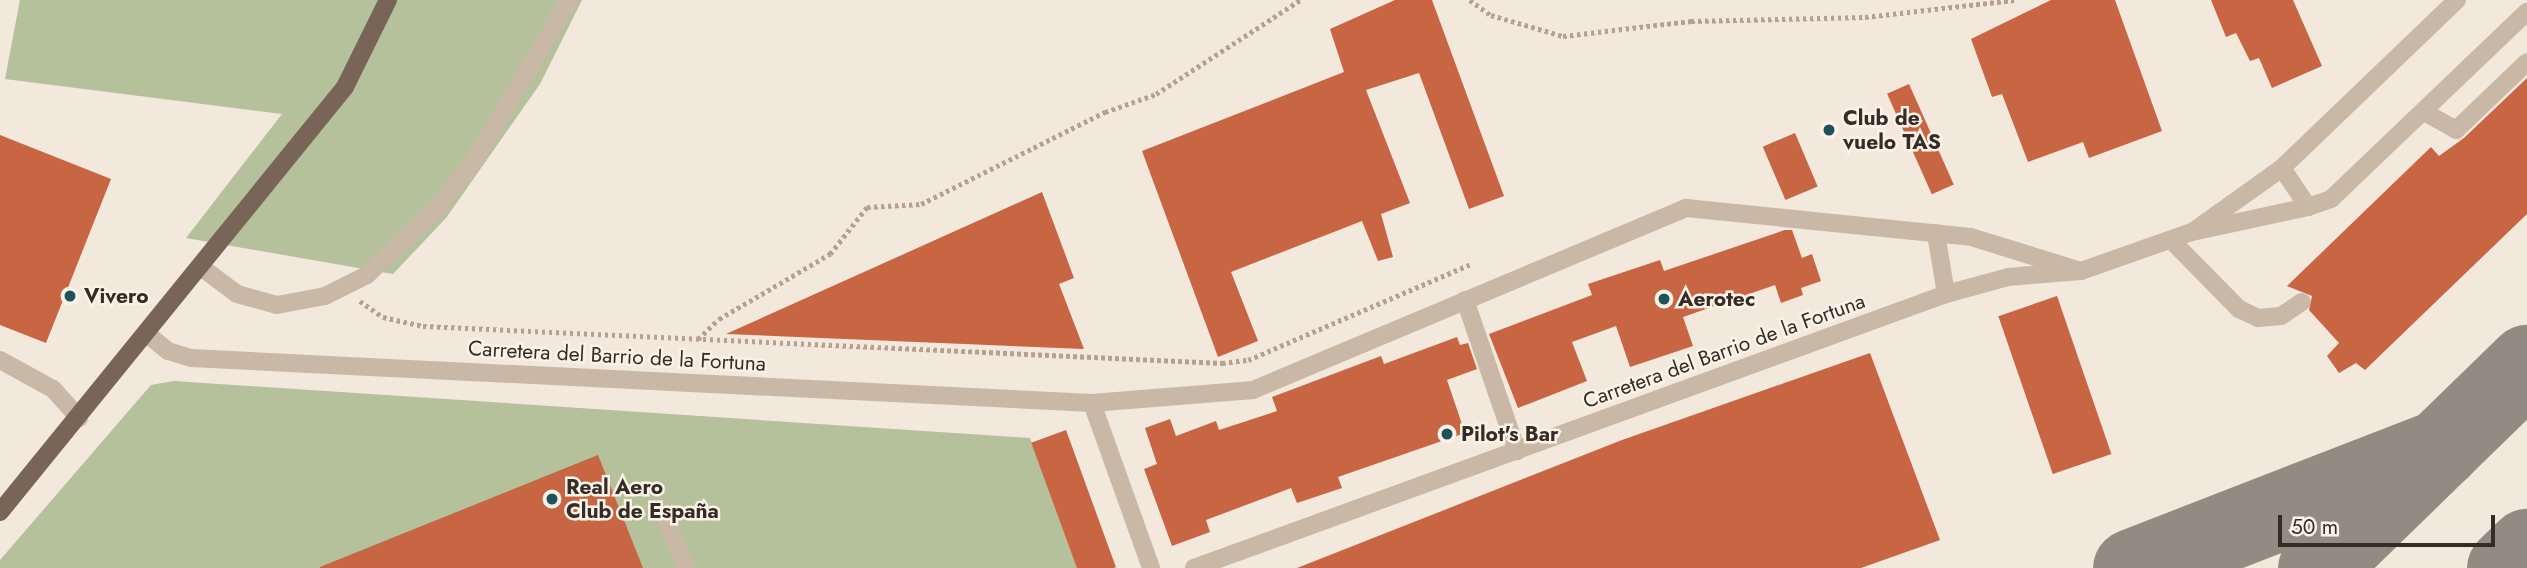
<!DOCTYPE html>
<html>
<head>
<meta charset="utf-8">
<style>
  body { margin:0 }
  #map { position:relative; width:2527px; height:568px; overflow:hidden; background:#f2e8db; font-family:Jost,sans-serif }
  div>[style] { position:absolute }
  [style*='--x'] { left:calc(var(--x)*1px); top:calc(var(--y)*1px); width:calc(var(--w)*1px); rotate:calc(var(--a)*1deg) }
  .green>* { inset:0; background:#b4c19a }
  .taxiway>* { height:79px; margin:-39.5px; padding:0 39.5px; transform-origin:39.5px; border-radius:39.5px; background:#948a81 }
  .building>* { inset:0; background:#c86543; transform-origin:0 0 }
  .path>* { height:4.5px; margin-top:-2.25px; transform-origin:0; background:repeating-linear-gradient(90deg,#b6a191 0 3.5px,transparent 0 7px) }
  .minor>* { height:18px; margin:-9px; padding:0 9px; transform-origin:9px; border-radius:9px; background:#cab8a6 }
  .major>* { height:18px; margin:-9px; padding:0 9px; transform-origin:9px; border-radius:9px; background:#796458 }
  .dots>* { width:19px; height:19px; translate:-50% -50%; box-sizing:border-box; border:4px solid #faf2e7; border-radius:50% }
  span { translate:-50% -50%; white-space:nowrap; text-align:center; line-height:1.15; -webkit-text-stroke:5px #faf2e7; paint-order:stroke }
  .poi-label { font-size:21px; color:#362c27; font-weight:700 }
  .left { translate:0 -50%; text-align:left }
  .street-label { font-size:21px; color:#362c27 }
  .scale { position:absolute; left:2278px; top:515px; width:217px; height:32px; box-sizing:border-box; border:4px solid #362c27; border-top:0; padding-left:9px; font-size:21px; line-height:24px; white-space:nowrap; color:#362c27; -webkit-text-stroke:5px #faf2e7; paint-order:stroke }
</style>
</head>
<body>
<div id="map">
  <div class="green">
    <i style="clip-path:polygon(20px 0,582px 0,540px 84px,446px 218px,393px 274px,186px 238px,282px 114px,5px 79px)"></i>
    <i style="clip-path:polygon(174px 381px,1030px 438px,1077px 568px,0 568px,0 560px,151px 385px)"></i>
  </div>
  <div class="taxiway">
    <i style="--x:2132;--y:568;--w:331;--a:-21.2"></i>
    <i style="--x:2317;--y:568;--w:293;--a:-44.2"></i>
    <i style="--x:2506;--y:568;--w:29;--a:-44"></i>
  </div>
  <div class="building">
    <i style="clip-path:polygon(1395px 0,1432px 0,1504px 196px,1469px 209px,1419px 73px,1366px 90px,1410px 203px,1381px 214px,1393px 257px,1378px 261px,1362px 221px,1231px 272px,1258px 341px,1218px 357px,1142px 151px,1344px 72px,1330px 29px)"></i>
    <i style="clip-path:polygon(2051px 0,2115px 0,2162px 131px,2089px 158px,2083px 142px,2028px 162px,2002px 94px,1992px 97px,1971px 39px)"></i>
    <i style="clip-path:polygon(2211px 0,2293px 0,2322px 66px,2272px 88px,2259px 58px,2250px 61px,2236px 33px,2226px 37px)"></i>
    <i style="clip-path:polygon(2527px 78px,2527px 214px,2365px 370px,2356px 363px,2339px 373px,2327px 356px,2339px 343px,2309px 310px,2312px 296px,2287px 286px,2431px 147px,2439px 156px,2464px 138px)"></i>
    <i style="left:1909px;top:84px;width:110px;height:24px;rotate:66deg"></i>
    <i style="left:1795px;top:133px;width:58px;height:35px;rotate:67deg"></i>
    <i style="clip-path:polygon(0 135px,111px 179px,46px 343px,0 325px)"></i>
    <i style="clip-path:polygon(1042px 192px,1074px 278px,1059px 284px,1084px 349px,726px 334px)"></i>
    <i style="clip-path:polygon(1785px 230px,1792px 230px,1802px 258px,1812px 254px,1821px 281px,1801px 288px,1803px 295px,1781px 303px,1775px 285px,1683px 317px,1693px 346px,1630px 367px,1616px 326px,1572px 342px,1587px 381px,1518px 408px,1489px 334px,1592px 295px,1588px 284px,1660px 260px,1664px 271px)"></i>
    <i style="left:2057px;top:296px;width:167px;height:62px;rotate:71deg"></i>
    <i style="clip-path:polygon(1457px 337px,1460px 345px,1468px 343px,1477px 369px,1447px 380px,1465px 433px,1338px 477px,1342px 488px,1297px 503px,1291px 488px,1206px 520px,1210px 532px,1172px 546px,1144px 469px,1157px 464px,1145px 428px,1170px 419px,1176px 436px,1216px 421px,1219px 430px,1277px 411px,1272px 397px,1381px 356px,1384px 364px)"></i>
    <i style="clip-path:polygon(1870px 353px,1940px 540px,1861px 568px,1297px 568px,1622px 440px)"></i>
    <i style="left:1066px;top:430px;width:146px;height:37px;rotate:70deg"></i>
    <i style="clip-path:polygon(598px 455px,643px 568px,320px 568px,320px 567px)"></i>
  </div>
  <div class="path">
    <i style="--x:1470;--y:0;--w:26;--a:36"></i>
    <i style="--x:1491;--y:15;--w:75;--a:16.3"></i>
    <i style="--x:1563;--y:36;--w:129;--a:-6.7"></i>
    <i style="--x:1691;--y:21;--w:174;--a:-1.3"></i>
    <i style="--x:1865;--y:17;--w:150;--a:-6.5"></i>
    <i style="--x:360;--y:301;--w:28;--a:35"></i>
    <i style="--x:383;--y:317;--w:41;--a:12.7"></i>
    <i style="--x:423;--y:326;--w:800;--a:2.65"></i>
    <i style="--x:1222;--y:363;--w:26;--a:-7"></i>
    <i style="--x:1248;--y:360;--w:241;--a:-23.3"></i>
    <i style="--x:698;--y:339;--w:29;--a:-44"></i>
    <i style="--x:719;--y:319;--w:129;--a:-30.4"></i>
    <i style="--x:830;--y:254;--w:60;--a:-51.8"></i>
    <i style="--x:867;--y:207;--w:54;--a:-3.2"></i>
    <i style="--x:921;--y:204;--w:206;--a:-26.6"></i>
    <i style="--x:1105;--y:112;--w:54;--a:-19.4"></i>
    <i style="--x:1156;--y:94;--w:172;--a:-33.1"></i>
  </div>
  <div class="minor">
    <i style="--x:2457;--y:0;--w:243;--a:136.2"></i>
    <i style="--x:2282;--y:168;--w:47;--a:56.3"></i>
    <i style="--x:2308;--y:207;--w:24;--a:-19"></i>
    <i style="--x:2331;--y:199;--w:271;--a:-43.7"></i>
    <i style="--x:2424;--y:112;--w:37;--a:29"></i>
    <i style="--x:2456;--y:130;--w:98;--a:-43.8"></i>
    <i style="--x:2195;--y:230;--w:107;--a:-35.5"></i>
    <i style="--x:1936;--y:233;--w:62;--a:80.7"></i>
    <i style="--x:2171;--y:240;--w:97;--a:45.4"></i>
    <i style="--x:2239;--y:309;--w:21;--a:25"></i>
    <i style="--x:2258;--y:318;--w:23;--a:-5"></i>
    <i style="--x:2281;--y:316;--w:25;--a:-34"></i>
    <i style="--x:201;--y:267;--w:45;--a:36.9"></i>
    <i style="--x:237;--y:294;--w:41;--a:15.4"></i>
    <i style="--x:277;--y:305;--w:49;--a:-10.6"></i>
    <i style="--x:325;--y:296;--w:47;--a:-26.6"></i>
    <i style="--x:367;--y:275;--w:97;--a:-43.7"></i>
    <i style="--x:437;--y:208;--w:63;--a:-52"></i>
    <i style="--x:476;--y:158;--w:183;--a:-59.5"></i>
    <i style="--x:1465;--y:300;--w:160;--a:71"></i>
    <i style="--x:147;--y:334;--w:27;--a:39"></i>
    <i style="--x:168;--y:351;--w:24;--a:17"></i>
    <i style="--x:191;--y:358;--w:902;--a:2.86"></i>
    <i style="--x:1092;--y:403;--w:162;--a:-4.6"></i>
    <i style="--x:1253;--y:390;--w:470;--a:-22.8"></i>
    <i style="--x:1686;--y:208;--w:286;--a:5.8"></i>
    <i style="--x:1971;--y:237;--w:115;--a:17.2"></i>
    <i style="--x:0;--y:360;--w:60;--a:28.7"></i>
    <i style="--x:53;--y:389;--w:39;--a:48"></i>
    <i style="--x:1092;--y:403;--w:175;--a:70.3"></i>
    <i style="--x:662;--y:510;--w:63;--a:67.5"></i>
    <i style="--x:1194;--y:568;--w:800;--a:-20.02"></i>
    <i style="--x:1946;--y:294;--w:64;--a:-15.3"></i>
    <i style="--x:2008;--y:277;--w:73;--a:-4.7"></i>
    <i style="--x:2081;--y:271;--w:118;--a:-19.4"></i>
    <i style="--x:2192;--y:232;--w:119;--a:-12.2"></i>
  </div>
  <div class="major">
    <i style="--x:0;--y:512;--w:547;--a:-50.93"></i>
    <i style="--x:345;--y:87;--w:97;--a:-63.7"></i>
  </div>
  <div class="dots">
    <i style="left:1829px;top:130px;background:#1c5459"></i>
    <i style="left:70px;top:296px;background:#1c5459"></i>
    <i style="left:1664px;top:299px;background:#1c5459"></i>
    <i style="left:1447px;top:434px;background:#1c5459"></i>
    <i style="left:552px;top:499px;background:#1c5459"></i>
  </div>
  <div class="poi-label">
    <span class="left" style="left:1843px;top:130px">Club de<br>vuelo TAS</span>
    <span class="left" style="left:84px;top:296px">Vivero</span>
    <span class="left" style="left:1678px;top:299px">Aerotec</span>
    <span class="left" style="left:1461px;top:434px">Pilot's Bar</span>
    <span class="left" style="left:566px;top:499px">Real Aero<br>Club de España</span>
  </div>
  <div class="street-label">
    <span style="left:1724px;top:351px;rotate:-20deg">Carretera del Barrio de la Fortuna</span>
    <span style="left:617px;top:356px;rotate:3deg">Carretera del Barrio de la Fortuna</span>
  </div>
  <div class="scale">50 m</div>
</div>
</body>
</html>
